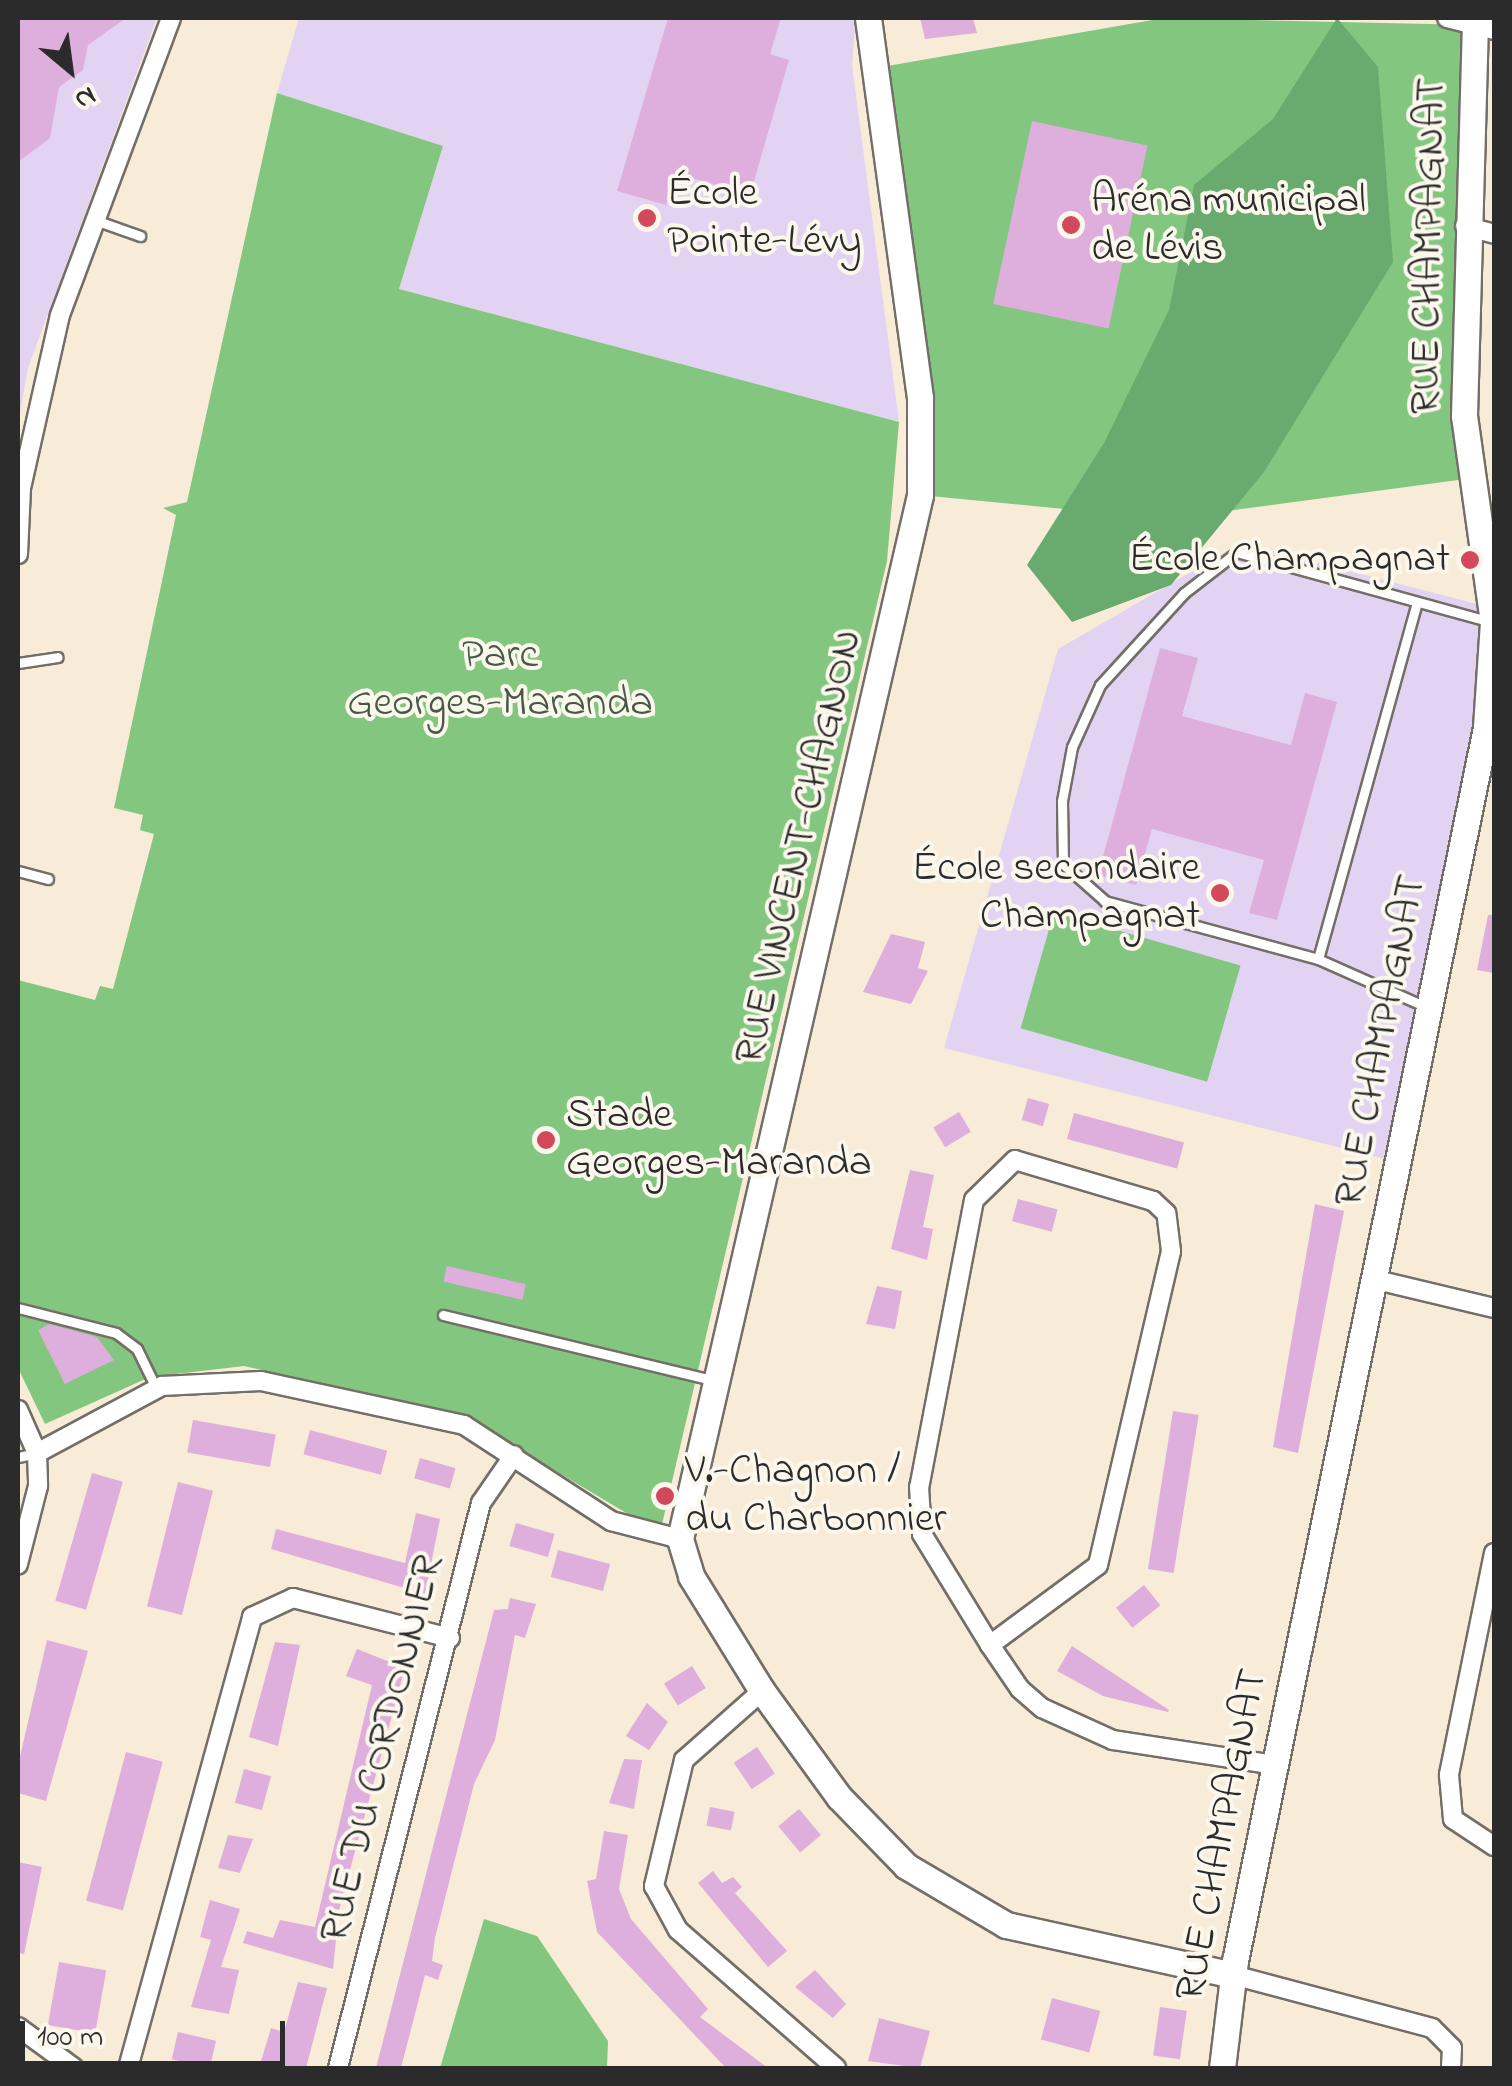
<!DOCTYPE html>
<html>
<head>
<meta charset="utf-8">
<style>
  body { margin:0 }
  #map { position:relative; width:1512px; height:2086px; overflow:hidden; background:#f8ebd7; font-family:"Indie Flower",sans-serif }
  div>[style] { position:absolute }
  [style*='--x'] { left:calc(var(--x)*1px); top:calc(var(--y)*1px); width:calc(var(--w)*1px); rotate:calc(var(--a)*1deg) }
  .built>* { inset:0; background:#e3d3f2 }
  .green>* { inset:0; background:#82c680; transform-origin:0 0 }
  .forest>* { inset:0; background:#69ab6e }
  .building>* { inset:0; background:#deafdc; transform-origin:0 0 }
  .roads { filter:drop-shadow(2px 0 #736e67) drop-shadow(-2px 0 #736e67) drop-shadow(0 2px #736e67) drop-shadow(0 -2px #736e67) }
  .lane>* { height:9px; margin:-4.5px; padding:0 4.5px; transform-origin:4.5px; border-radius:4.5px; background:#fff }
  .street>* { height:18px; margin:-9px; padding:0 9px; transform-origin:9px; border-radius:9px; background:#fff }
  .secondary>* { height:25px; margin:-12.5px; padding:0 12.5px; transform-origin:12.5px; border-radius:12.5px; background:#fff }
  .dots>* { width:28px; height:28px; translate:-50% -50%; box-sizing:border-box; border:5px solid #fbf7ec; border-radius:50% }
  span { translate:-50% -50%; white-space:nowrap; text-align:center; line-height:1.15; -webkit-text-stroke:8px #fbf7ec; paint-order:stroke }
  .poi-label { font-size:42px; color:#2b2b2b }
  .left { translate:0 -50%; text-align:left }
  .right { translate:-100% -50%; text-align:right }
  .street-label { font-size:42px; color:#2b2b2b }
  .park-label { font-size:42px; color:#455a44 }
  .frame { position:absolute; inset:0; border:20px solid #2b2b2b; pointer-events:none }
  .north { position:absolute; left:20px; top:20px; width:100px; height:100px; -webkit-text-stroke:8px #fbf7ec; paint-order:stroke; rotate:151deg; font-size:28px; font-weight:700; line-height:40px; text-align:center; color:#2b2b2b }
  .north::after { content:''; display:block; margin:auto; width:35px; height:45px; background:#2b2b2b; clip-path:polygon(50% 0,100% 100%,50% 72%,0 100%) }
  .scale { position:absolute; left:20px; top:2021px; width:265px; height:45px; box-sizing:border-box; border:5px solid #2b2b2b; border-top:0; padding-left:12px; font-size:30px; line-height:35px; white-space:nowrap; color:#2b2b2b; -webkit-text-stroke:8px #fbf7ec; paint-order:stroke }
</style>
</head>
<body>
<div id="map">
  <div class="built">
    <i style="clip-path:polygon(18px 18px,157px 18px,28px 368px,18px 424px)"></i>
    <i style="clip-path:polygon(299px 18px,856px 18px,852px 65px,899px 422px,399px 289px,443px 146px,277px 93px)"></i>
    <i style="clip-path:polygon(1241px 543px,1481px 605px,1475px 779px,1397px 1162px,944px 1048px,1058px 649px)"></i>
  </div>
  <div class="green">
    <i style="clip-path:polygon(1164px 18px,1475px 25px,1473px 478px,1167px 519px,920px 495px,870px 69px)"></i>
    <i style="clip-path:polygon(277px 93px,443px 146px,399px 289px,899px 422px,887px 561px,660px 1533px,468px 1419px,244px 1366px,150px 1377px,45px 1424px,18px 1368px,18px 980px,95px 1000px,100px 986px,113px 989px,154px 834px,140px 830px,143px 815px,114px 808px,176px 515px,163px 508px,187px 502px)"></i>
    <i style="left:1054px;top:912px;width:194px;height:121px;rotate:16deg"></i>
    <i style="clip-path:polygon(484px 1919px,537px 1936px,608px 2041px,607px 2068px,440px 2068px)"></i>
  </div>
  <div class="forest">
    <i style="clip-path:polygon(1337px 18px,1378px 67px,1393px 262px,1264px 472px,1171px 585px,1072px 622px,1027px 565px,1104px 443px,1169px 310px,1194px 185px,1273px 119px)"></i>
  </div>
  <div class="building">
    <i style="clip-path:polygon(18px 18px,126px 18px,88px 45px,83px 70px,59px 87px,50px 138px,18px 162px)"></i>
    <i style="clip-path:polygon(668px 18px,781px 18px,770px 54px,789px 60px,750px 195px,675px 173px,666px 205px,617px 191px)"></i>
    <i style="clip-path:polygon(920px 18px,973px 18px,977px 33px,925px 39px)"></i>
    <i style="left:1032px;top:121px;width:118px;height:187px;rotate:12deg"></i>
    <i style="clip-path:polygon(1160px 648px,1198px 658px,1182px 716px,1291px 745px,1305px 693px,1337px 702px,1277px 920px,1249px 913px,1264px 860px,1152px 829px,1136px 885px,1098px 875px)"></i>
    <i style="clip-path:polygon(1488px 915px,1494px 915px,1494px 973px,1477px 970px)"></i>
    <i style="clip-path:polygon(891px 934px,925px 942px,918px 968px,928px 971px,911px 1004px,863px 992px)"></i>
    <i style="left:1028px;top:1098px;width:22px;height:23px;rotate:16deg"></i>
    <i style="left:959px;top:1112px;width:23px;height:30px;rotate:59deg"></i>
    <i style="left:1074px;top:1113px;width:114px;height:27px;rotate:15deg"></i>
    <i style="clip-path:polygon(910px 1170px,934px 1175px,923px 1227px,933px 1229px,927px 1260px,891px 1249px)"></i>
    <i style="left:1018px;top:1199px;width:41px;height:23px;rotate:15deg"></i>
    <i style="clip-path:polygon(1315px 1204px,1344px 1211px,1298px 1453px,1273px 1447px)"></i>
    <i style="left:447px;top:1266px;width:81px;height:16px;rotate:13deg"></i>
    <i style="clip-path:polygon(877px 1286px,902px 1291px,895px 1329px,866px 1324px)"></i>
    <i style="clip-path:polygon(49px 1324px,97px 1337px,114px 1360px,65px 1384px,38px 1330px)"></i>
    <i style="left:1173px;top:1411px;width:26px;height:160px;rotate:9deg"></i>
    <i style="left:193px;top:1420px;width:84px;height:33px;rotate:10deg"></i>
    <i style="left:310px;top:1430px;width:80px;height:25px;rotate:15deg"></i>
    <i style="left:420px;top:1458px;width:37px;height:21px;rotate:16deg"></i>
    <i style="left:92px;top:1473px;width:32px;height:133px;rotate:16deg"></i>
    <i style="left:178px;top:1482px;width:36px;height:128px;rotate:14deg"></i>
    <i style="clip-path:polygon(416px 1513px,440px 1519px,425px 1594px,271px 1549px,276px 1529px,405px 1563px)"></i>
    <i style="left:516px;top:1523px;width:40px;height:24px;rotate:16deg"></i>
    <i style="left:558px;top:1550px;width:54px;height:28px;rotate:15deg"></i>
    <i style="left:1144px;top:1585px;width:26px;height:36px;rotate:51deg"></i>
    <i style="clip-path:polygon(510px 1598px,536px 1604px,525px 1638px,515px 1635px,495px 1740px,474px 1784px,435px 1938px,432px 1961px,443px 1965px,438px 1980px,425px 1975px,401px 2068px,376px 2068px,494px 1610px,508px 1609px)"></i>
    <i style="clip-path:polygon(47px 1640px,88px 1651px,46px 1801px,18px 1793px,18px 1765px)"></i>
    <i style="clip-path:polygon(275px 1642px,300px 1645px,278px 1746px,249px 1737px)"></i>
    <i style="clip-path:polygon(1072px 1646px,1169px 1710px,1168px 1712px,1103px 1696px,1057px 1671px)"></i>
    <i style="clip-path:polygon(357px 1649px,405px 1668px,339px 1910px,333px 1969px,243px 1943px,247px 1931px,273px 1938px,280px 1920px,315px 1927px,372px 1685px,346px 1676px)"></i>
    <i style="left:692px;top:1666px;width:26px;height:33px;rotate:58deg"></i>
    <i style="clip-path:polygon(647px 1703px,668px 1722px,649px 1750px,626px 1736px)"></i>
    <i style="left:757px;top:1747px;width:32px;height:28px;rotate:56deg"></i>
    <i style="left:126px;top:1752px;width:38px;height:154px;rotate:15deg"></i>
    <i style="clip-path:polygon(624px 1759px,642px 1760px,634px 1809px,609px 1803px)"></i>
    <i style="left:244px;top:1769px;width:28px;height:35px;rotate:15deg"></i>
    <i style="left:710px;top:1807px;width:25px;height:19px;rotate:11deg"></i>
    <i style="left:799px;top:1809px;width:34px;height:27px;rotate:50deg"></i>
    <i style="clip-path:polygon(604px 1831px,628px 1835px,619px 1889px,631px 1919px,708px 2009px,700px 2017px,768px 2068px,726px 2068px,597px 1932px,587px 1881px,596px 1879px)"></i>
    <i style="clip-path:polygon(228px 1835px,253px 1839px,240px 1873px,218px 1868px)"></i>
    <i style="clip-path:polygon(18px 1862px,42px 1867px,24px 1954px,18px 1953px)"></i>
    <i style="clip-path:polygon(713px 1871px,722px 1883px,733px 1877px,742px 1887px,735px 1893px,787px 1951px,768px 1967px,698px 1883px)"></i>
    <i style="clip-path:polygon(210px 1900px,240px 1909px,221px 1967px,239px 1970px,229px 2014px,191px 2007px,211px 1940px,200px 1937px)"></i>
    <i style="left:59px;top:1962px;width:48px;height:64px;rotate:10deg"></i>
    <i style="clip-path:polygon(815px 1970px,846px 2004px,833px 2018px,795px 1987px)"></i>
    <i style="clip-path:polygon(298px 1982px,327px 1988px,306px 2068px,259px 2068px,271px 2028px,284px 2032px)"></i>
    <i style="left:1052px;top:1998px;width:50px;height:43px;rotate:15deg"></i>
    <i style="left:1160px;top:2007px;width:27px;height:49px;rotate:8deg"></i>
    <i style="clip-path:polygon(879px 2018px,930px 2031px,920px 2068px,868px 2061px)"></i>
    <i style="left:178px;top:2032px;width:39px;height:28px;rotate:13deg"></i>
  </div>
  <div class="roads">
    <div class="lane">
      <i style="--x:95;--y:220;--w:48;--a:19.6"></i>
      <i style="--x:18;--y:663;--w:40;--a:-8.5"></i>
      <i style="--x:18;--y:871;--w:31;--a:15"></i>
      <i style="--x:1318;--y:959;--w:367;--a:-74.5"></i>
      <i style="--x:1424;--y:1006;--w:116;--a:-156.1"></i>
      <i style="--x:1318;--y:959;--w:221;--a:-164.8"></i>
      <i style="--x:1105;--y:901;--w:56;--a:-138.6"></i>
      <i style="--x:1063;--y:864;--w:63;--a:-90.9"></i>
      <i style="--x:1062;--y:801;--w:55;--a:-79.5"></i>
      <i style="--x:1072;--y:747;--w:68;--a:-65.7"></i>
      <i style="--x:1100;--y:685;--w:125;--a:-47.6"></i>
      <i style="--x:1184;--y:593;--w:67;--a:-37.7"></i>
      <i style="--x:1237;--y:552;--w:263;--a:15.4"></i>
      <i style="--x:18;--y:1308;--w:101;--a:14.3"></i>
      <i style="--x:116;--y:1333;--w:26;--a:37"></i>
      <i style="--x:137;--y:1349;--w:43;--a:64"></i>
      <i style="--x:443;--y:1315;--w:277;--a:13.6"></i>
      <i style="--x:18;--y:1457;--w:19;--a:-12"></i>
    </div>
    <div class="street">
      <i style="--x:1447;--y:18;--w:49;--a:14.3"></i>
      <i style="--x:1465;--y:226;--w:30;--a:15"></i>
      <i style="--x:18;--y:554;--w:66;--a:-87.4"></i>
      <i style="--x:21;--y:488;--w:177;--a:-77.3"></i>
      <i style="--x:60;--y:315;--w:317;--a:-69.5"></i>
      <i style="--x:1377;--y:1280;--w:120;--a:13.5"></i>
      <i style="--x:18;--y:1410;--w:47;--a:66.2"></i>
      <i style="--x:37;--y:1453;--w:33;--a:88"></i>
      <i style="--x:38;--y:1486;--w:81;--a:104.4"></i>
      <i style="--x:37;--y:1453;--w:142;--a:-28.2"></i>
      <i style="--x:162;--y:1386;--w:99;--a:-2.9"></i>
      <i style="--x:261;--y:1381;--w:208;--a:12.2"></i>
      <i style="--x:464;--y:1425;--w:176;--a:33.1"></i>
      <i style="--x:611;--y:1521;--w:71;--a:14.6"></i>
      <i style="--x:1494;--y:1553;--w:227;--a:101.5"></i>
      <i style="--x:1449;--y:1775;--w:44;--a:84.8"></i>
      <i style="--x:1453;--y:1819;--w:49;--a:33.4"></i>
      <i style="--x:990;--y:1645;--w:134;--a:-36.5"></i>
      <i style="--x:1098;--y:1565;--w:322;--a:-76.9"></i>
      <i style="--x:1171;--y:1251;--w:38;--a:-97"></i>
      <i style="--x:1166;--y:1213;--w:18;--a:-137"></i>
      <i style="--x:1153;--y:1201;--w:144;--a:-163.5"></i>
      <i style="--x:1015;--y:1160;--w:57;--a:135.7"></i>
      <i style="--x:974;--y:1200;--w:292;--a:100.8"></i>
      <i style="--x:919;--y:1487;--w:47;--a:86.3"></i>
      <i style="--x:922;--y:1534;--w:130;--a:58.5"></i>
      <i style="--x:990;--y:1645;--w:53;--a:55.7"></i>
      <i style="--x:1020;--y:1689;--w:29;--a:41"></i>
      <i style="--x:1042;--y:1708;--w:78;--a:24.3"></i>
      <i style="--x:1113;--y:1740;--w:164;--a:8.8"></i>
      <i style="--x:762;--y:1691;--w:104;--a:138.5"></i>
      <i style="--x:684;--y:1760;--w:130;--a:103.4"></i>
      <i style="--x:654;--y:1886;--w:50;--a:61.4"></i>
      <i style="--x:678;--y:1930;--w:210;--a:41.1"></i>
      <i style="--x:1233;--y:1975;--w:206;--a:14.9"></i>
      <i style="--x:1432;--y:2028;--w:28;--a:45"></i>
      <i style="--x:1452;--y:2048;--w:20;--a:93"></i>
      <i style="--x:18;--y:2027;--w:69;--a:36.2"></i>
      <i style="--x:128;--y:2068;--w:468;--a:-74.6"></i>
      <i style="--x:252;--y:1617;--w:45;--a:-24.9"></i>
      <i style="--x:293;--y:1598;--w:162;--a:14.3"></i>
      <i style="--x:338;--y:2068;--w:583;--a:-75.8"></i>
      <i style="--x:481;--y:1503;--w:58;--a:-55.5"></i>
    </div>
    <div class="secondary">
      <i style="--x:868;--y:18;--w:384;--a:82.2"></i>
      <i style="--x:920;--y:398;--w:97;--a:90"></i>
      <i style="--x:920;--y:495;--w:1071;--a:102.95"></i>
      <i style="--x:680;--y:1539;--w:39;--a:73"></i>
      <i style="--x:691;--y:1576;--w:135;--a:58.3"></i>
      <i style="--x:762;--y:1691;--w:131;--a:54"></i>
      <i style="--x:839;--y:1797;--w:96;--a:45.8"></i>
      <i style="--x:906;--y:1866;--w:116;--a:30.5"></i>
      <i style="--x:1006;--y:1925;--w:232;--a:12.4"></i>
      <i style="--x:1222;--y:2068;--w:108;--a:-83.1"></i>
      <i style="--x:1235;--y:1961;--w:1259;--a:-78.5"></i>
      <i style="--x:1486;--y:727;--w:105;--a:-86.2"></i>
      <i style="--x:1493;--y:622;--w:208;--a:-98"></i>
      <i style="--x:1464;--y:416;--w:398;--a:-88.4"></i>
    </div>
  </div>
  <div class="dots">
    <i style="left:647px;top:218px;background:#d1495b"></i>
    <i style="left:1071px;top:225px;background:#d1495b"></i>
    <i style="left:1470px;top:560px;background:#d1495b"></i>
    <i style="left:1220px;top:893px;background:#d1495b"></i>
    <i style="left:546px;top:1140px;background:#d1495b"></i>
    <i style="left:665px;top:1496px;background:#d1495b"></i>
  </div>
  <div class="poi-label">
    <span class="left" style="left:667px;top:218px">École<br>Pointe-Lévy</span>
    <span class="left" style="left:1091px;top:225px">Aréna municipal<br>de Lévis</span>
    <span class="right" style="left:1450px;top:560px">École Champagnat</span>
    <span class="right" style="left:1200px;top:893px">École secondaire<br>Champagnat</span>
    <span class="left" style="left:566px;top:1140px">Stade<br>Georges-Maranda</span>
    <span class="left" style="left:685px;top:1496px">V.-Chagnon /<br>du Charbonnier</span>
  </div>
  <div class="street-label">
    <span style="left:1430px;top:246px;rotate:-89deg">RUE CHAMPAGNAT</span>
    <span style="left:800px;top:847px;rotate:-77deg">RUE VINCENT-CHAGNON</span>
    <span style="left:1382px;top:1041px;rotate:-79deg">RUE CHAMPAGNAT</span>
    <span style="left:383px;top:1749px;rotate:-76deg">RUE DU CORDONNIER</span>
    <span style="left:1223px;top:1835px;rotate:-79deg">RUE CHAMPAGNAT</span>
  </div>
  <div class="park-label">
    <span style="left:500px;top:680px">Parc<br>Georges-Maranda</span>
  </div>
  <div class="frame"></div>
  <div class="north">N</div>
  <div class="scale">100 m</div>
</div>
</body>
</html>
